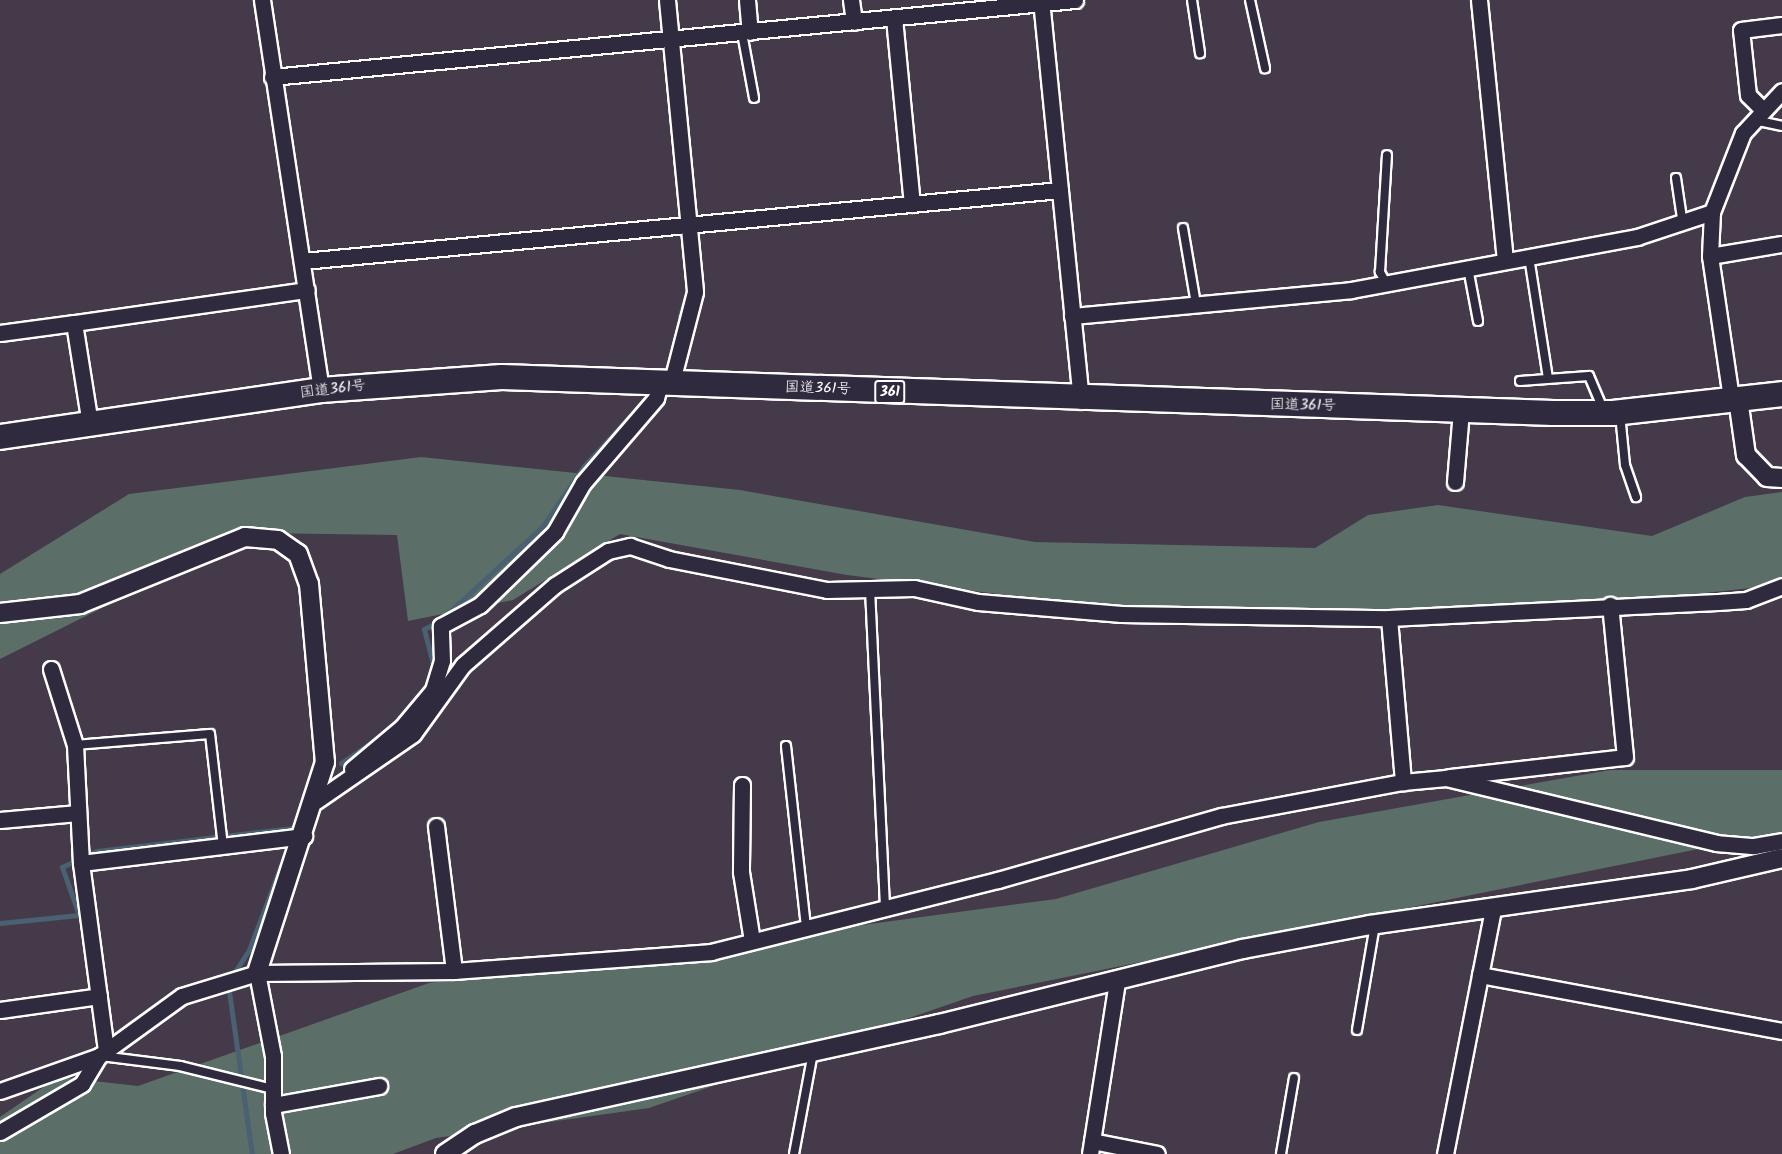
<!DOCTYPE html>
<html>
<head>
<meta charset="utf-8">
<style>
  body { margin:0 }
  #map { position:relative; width:1782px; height:1154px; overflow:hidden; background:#453a49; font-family:Kalam,"Klee One",sans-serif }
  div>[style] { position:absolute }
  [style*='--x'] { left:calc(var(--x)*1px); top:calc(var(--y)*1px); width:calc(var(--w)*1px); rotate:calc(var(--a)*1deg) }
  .green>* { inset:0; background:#5b6e67 }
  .stream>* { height:5px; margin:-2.5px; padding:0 2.5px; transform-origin:2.5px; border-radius:2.5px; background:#496172 }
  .roads { filter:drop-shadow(2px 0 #fff) drop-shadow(-2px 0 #fff) drop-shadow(0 2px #fff) drop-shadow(0 -2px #fff) }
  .service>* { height:8px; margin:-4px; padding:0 4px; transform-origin:4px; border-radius:4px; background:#2f2a3d }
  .minor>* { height:15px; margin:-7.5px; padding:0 7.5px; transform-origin:7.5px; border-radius:7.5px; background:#2f2a3d }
  .tertiary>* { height:18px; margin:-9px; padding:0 9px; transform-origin:9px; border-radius:9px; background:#2f2a3d }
  .trunk>* { height:24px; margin:-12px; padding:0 12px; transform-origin:12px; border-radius:12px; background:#2f2a3d }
  span { translate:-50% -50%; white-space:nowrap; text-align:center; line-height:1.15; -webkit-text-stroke:5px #2f2a3d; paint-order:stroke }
  .shield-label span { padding:2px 4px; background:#2f2a3d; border:2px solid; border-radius:4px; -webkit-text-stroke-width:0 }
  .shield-label { font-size:14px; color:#fff; font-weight:700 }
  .street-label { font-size:15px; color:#fff }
</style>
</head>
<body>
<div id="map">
  <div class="green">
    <i style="clip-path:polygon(421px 457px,740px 490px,1035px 542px,1315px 548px,1368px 515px,1438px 505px,1652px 536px,1745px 497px,1782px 492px,1782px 579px,1751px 588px,1548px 610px,1220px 622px,847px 575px,620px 534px,513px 600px,408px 621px,397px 535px,252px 533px,0 659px,0 574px,129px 494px)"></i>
    <i style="clip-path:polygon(1610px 770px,1782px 770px,1782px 832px,973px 996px,649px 1108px,436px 1138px,393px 1154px,0 1154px,0 1117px,58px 1077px,138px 1086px,429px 983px,1056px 899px,1319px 822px)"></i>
  </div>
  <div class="stream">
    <i style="--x:680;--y:316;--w:28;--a:-73"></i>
    <i style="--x:445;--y:616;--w:133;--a:-42.6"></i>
    <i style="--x:543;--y:526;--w:73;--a:-55.7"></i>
    <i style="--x:584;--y:466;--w:75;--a:-47.2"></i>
    <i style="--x:434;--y:668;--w:40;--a:-104.4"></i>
    <i style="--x:424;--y:629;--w:16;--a:-27"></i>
    <i style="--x:341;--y:763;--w:40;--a:-34"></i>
    <i style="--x:0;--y:923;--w:79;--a:-5.8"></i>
    <i style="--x:79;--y:915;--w:51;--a:-109.5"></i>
    <i style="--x:62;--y:867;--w:38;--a:-25"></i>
    <i style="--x:97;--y:851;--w:198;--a:-6.7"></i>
    <i style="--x:232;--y:976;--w:31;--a:-57"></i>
    <i style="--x:249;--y:950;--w:137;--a:-69.4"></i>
    <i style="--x:228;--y:984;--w:172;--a:82"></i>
  </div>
  <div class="roads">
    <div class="service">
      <i style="--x:1192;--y:0;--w:54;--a:81.4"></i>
      <i style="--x:1250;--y:0;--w:70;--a:77.6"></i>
      <i style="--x:742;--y:33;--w:66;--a:79.5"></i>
      <i style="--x:1754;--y:120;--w:29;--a:12"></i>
      <i style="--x:1676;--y:178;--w:40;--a:81.5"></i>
      <i style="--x:1183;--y:228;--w:77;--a:80.3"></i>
      <i style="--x:1529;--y:257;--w:122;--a:81.1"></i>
      <i style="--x:1468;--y:268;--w:54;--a:79.3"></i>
      <i style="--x:1386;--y:283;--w:13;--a:-119"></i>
      <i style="--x:1380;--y:272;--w:117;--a:-86.6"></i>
      <i style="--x:1520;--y:381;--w:69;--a:-4.1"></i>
      <i style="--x:1589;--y:376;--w:36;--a:67"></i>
      <i style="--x:1620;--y:414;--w:51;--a:84.4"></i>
      <i style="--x:1625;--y:465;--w:34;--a:71"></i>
      <i style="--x:870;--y:589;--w:319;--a:87.3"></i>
      <i style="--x:75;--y:745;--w:135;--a:-4.7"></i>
      <i style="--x:210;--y:734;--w:113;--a:83.4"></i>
      <i style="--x:786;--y:746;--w:183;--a:83.7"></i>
      <i style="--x:1357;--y:1030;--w:107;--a:-80.3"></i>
      <i style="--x:101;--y:1056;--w:80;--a:7.2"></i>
      <i style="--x:180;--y:1066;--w:96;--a:13.9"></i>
      <i style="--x:794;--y:1154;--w:104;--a:-79.4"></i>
      <i style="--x:1281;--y:1154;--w:77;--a:-80.3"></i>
    </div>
    <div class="minor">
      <i style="--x:262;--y:0;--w:394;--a:81.4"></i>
      <i style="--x:667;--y:0;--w:293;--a:84.5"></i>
      <i style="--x:695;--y:292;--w:96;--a:104.5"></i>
      <i style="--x:747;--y:0;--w:32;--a:85"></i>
      <i style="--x:851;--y:0;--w:22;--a:82"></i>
      <i style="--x:1041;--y:0;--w:403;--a:84.3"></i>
      <i style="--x:1479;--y:0;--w:262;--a:84.3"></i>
      <i style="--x:894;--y:18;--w:187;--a:84.5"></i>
      <i style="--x:272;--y:77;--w:807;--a:-5.48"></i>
      <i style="--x:1763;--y:110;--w:21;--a:-135"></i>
      <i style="--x:1748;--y:95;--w:65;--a:-96.1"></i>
      <i style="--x:1741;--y:30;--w:41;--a:-7"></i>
      <i style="--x:1712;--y:212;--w:44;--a:92.6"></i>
      <i style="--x:1710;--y:256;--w:145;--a:81.6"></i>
      <i style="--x:1710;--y:256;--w:73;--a:-9.5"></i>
      <i style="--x:303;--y:261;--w:760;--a:-5.36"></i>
      <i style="--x:1072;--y:316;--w:280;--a:-5.3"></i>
      <i style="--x:1351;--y:290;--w:291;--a:-10.5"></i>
      <i style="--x:1637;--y:237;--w:79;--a:-18.4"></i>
      <i style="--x:1712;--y:212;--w:85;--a:-68.6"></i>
      <i style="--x:1743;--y:133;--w:57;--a:-47.1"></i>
      <i style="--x:0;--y:333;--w:75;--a:-7.7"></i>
      <i style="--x:90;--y:424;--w:102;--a:-99"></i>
      <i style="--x:74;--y:323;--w:235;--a:-8.1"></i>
      <i style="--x:1455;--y:482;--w:72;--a:-85.2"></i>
      <i style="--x:1389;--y:618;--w:165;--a:85.1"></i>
      <i style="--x:51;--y:669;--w:80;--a:72.5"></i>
      <i style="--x:75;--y:745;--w:118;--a:87.1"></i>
      <i style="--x:81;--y:863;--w:189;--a:82.4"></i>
      <i style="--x:352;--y:769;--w:65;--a:-40"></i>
      <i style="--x:402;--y:727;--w:48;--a:-50"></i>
      <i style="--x:433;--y:690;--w:30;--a:-73"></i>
      <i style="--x:442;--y:661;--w:35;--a:-92"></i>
      <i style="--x:441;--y:626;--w:44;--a:-28.3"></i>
      <i style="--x:480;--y:605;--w:105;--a:-44.2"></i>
      <i style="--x:555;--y:532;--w:56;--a:-60.3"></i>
      <i style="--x:583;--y:483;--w:112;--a:-49.3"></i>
      <i style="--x:656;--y:398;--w:15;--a:-74"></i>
      <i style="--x:1449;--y:777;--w:177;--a:-6.5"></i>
      <i style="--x:1625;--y:757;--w:153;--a:-95.6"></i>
      <i style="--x:742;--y:785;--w:87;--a:90.7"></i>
      <i style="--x:741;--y:872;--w:70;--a:80.9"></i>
      <i style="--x:316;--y:801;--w:118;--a:-34.6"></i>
      <i style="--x:413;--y:734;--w:85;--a:-54.1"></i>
      <i style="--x:463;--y:665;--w:122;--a:-41"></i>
      <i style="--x:555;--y:585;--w:63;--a:-32.7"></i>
      <i style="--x:608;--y:551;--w:23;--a:-13"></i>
      <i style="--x:630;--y:546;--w:41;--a:18.4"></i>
      <i style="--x:669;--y:559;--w:161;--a:11.1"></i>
      <i style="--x:827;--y:590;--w:87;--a:-1.3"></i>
      <i style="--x:914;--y:588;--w:66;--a:12.3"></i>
      <i style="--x:978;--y:602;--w:144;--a:4.8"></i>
      <i style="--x:1121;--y:614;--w:268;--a:0.9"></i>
      <i style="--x:1389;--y:618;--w:329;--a:-2.8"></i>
      <i style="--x:1718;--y:602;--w:28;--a:-4"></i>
      <i style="--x:1746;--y:600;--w:39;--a:-21"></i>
      <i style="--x:0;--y:820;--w:78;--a:-5.1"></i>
      <i style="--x:436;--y:826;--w:146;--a:82.9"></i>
      <i style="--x:81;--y:863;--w:225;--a:-6.9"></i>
      <i style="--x:257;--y:973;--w:85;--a:79.1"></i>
      <i style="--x:273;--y:1056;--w:57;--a:90"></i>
      <i style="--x:273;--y:1113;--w:42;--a:79"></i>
      <i style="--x:1480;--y:975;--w:307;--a:10.5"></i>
      <i style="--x:0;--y:1010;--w:100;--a:-8"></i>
      <i style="--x:0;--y:1091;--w:105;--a:-19.5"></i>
      <i style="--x:99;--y:1056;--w:102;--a:-35.9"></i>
      <i style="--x:182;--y:996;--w:78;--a:-17"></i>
      <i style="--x:257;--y:973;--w:197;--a:-0.6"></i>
      <i style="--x:454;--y:971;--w:258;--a:-4.2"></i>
      <i style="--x:711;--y:952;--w:296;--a:-14.1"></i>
      <i style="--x:998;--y:880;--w:232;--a:-16"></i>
      <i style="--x:1221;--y:816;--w:185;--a:-10.6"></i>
      <i style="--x:1403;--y:782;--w:43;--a:-5.3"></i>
      <i style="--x:1446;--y:778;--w:278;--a:13.5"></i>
      <i style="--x:1716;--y:843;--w:38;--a:5"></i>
      <i style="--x:1754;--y:846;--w:28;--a:-10"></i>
      <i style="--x:273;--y:1105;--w:108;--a:-10.2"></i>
      <i style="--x:0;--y:1132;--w:95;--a:-30.3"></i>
      <i style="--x:82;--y:1084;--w:33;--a:-59"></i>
      <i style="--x:1092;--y:1141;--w:66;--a:11.3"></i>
      <i style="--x:1090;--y:1154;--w:174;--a:-81.1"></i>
      <i style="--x:1445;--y:1154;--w:250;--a:-78.9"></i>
    </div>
    <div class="tertiary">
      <i style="--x:1738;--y:399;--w:57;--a:81.9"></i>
      <i style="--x:1746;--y:455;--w:30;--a:46"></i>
      <i style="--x:1767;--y:477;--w:15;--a:4"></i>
      <i style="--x:0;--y:613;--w:81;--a:-6.4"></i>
      <i style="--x:80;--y:604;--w:178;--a:-22.1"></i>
      <i style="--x:245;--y:537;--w:33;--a:5"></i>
      <i style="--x:278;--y:540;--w:24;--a:35"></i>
      <i style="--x:298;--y:554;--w:32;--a:70"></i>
      <i style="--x:309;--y:584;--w:179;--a:84.9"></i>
      <i style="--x:325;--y:762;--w:222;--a:107.9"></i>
      <i style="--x:445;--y:1154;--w:36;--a:-34"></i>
      <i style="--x:475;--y:1134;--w:44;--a:-22.5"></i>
      <i style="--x:516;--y:1117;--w:433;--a:-12.4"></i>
      <i style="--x:939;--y:1024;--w:313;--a:-13.9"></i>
      <i style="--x:1243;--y:949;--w:129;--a:-10.7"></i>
      <i style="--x:1370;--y:925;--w:325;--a:-8.1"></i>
      <i style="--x:1692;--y:879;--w:92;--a:-13.1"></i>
    </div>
    <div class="trunk">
      <i style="--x:0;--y:437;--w:324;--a:-8.3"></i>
      <i style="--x:321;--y:390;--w:181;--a:-4.1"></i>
      <i style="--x:502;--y:377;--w:1052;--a:1.96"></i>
      <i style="--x:1553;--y:413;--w:60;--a:0"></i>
      <i style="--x:1613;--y:413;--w:170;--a:-6.4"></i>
    </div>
  </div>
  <div class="shield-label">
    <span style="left:890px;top:392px">361</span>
  </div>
  <div class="street-label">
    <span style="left:818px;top:389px;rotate:2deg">国道361号</span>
    <span style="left:333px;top:390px;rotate:-7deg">国道361号</span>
    <span style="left:1303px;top:406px;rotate:1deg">国道361号</span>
  </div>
</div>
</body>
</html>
